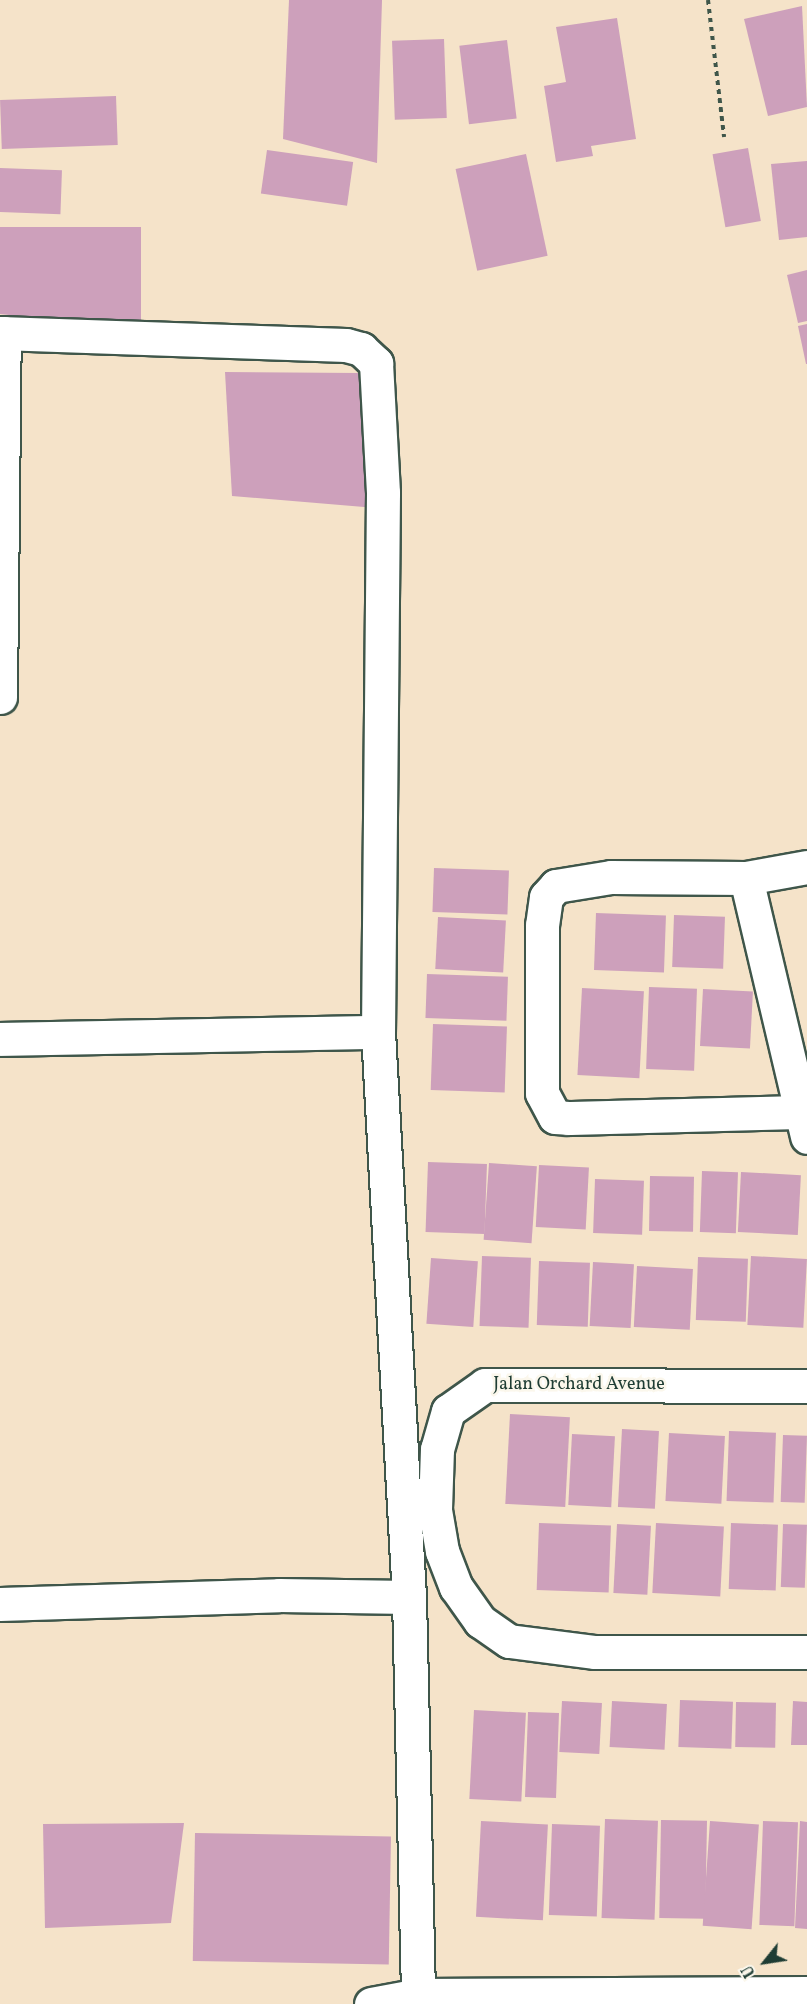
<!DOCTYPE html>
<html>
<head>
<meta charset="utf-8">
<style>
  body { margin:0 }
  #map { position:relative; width:807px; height:2004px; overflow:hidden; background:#f5e3c9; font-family:Vollkorn,serif }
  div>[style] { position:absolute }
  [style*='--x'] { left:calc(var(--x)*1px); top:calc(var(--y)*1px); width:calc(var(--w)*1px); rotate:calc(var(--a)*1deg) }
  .building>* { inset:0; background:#cda0bb; transform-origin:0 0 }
  .path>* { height:4px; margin-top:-2px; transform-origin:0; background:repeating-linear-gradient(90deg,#3f564a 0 4.5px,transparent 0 9px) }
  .roads { filter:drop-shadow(2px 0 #3f564a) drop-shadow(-2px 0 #3f564a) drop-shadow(0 2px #3f564a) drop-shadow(0 -2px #3f564a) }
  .minor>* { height:33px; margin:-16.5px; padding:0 16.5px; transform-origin:16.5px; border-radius:16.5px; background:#fff }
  span { translate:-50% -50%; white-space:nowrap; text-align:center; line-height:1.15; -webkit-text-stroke:5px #fbf7ec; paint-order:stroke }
  .street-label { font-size:18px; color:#1f3d34 }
  .north { position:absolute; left:735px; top:1932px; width:60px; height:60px; -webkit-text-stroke:4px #fbf7ec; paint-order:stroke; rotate:240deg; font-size:16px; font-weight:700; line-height:24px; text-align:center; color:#1f3d34 }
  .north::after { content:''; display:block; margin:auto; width:21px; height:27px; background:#1f3d34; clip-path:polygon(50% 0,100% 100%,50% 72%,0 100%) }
</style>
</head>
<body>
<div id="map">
  <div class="building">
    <i style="clip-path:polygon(289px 0,382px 0,377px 163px,283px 139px)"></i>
    <i style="clip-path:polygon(802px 6px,807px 107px,768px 116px,744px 19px)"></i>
    <i style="clip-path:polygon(617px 18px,636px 139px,591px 146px,593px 156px,556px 162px,544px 86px,566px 82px,556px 27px)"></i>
    <i style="left:444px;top:39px;width:79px;height:52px;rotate:88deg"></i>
    <i style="left:507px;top:40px;width:79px;height:48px;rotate:83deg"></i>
    <i style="left:116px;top:96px;width:49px;height:116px;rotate:88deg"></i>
    <i style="left:748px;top:148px;width:74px;height:36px;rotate:80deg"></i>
    <i style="left:267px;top:150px;width:87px;height:44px;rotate:8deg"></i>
    <i style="left:526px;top:154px;width:104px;height:72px;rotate:78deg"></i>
    <i style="clip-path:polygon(807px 161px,807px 237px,779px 240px,771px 164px)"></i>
    <i style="left:0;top:168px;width:62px;height:44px;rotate:2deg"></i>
    <i style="clip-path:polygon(0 227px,141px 227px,141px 330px,0 314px)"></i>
    <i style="clip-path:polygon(807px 270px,807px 321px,798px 323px,787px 275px)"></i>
    <i style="clip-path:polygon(807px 324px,807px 364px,806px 364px,798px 326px)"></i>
    <i style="clip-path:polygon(225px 372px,359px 373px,376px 508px,232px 496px)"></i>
    <i style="left:434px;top:868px;width:75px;height:44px;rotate:2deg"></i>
    <i style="left:596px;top:913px;width:70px;height:57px;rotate:2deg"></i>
    <i style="left:674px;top:915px;width:51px;height:52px;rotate:2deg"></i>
    <i style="left:438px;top:917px;width:68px;height:52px;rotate:3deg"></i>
    <i style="left:427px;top:974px;width:81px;height:44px;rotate:2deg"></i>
    <i style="left:649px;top:987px;width:48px;height:82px;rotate:2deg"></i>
    <i style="left:582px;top:988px;width:62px;height:87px;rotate:3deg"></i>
    <i style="left:703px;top:989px;width:50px;height:57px;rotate:3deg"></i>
    <i style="left:433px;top:1024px;width:74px;height:66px;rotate:2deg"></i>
    <i style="left:428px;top:1162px;width:59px;height:70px;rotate:2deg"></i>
    <i style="left:489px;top:1163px;width:48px;height:77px;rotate:4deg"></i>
    <i style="left:539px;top:1165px;width:50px;height:62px;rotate:3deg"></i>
    <i style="left:702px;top:1171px;width:36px;height:61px;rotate:2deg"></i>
    <i style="left:741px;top:1172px;width:60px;height:60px;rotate:3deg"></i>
    <i style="left:650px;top:1176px;width:44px;height:55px;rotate:1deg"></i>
    <i style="left:595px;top:1179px;width:49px;height:54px;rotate:2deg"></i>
    <i style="left:482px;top:1256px;width:49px;height:70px;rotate:2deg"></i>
    <i style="left:751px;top:1256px;width:56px;height:69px;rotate:3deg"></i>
    <i style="left:698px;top:1257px;width:50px;height:63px;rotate:2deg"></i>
    <i style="left:431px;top:1258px;width:47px;height:66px;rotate:4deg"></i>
    <i style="left:539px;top:1261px;width:51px;height:64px;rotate:2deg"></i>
    <i style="left:593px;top:1262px;width:41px;height:64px;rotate:3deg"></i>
    <i style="left:637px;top:1266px;width:56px;height:61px;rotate:3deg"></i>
    <i style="left:510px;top:1414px;width:60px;height:90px;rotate:3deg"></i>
    <i style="left:622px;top:1429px;width:37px;height:78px;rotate:3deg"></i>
    <i style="left:729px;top:1431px;width:47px;height:70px;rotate:2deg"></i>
    <i style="left:669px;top:1433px;width:56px;height:68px;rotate:3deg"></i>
    <i style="left:572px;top:1434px;width:43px;height:71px;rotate:3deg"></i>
    <i style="left:783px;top:1435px;width:24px;height:67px;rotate:2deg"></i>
    <i style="left:539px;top:1523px;width:72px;height:67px;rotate:2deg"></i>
    <i style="left:656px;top:1523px;width:68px;height:70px;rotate:3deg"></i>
    <i style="left:731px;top:1523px;width:47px;height:66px;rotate:2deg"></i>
    <i style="left:617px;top:1524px;width:34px;height:69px;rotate:3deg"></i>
    <i style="left:783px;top:1524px;width:24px;height:63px;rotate:2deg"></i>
    <i style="left:680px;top:1700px;width:53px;height:47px;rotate:2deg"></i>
    <i style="left:562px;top:1701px;width:40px;height:51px;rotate:3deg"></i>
    <i style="left:612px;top:1701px;width:55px;height:46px;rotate:3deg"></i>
    <i style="clip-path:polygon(793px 1701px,807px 1702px,807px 1745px,791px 1745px)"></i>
    <i style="left:736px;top:1702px;width:40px;height:45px;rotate:1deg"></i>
    <i style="left:474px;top:1710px;width:52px;height:89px;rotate:3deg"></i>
    <i style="left:528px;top:1712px;width:31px;height:85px;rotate:2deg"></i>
    <i style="left:605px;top:1819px;width:53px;height:99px;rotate:2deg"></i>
    <i style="left:661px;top:1820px;width:46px;height:98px;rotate:1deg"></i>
    <i style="left:481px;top:1821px;width:67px;height:96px;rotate:3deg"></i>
    <i style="left:710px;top:1821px;width:49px;height:105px;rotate:4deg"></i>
    <i style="left:763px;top:1821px;width:35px;height:104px;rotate:2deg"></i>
    <i style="clip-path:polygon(800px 1821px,807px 1822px,807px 1929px,795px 1928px)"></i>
    <i style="clip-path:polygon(184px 1823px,171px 1923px,45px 1928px,43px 1824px)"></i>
    <i style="left:552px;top:1824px;width:48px;height:91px;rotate:2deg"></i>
    <i style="left:195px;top:1833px;width:196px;height:128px;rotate:1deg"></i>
  </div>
  <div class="path">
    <i style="--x:708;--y:0;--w:138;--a:83.3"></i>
  </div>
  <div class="roads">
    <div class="minor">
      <i style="--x:0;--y:333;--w:346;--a:2"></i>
      <i style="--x:346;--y:345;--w:16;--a:15"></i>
      <i style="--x:361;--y:349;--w:21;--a:43"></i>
      <i style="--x:376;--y:363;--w:130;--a:86.9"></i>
      <i style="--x:383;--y:493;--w:539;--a:90.53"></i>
      <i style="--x:378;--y:1032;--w:566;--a:86.86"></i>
      <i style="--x:409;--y:1597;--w:407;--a:88.7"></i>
      <i style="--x:0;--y:697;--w:364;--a:-89.4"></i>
      <i style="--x:807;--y:867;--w:62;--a:169.8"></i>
      <i style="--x:746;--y:878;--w:266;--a:76.7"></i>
      <i style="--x:746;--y:878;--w:135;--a:-179.6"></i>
      <i style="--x:611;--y:877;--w:56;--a:170.7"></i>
      <i style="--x:556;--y:886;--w:15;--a:132"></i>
      <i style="--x:546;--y:897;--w:28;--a:98"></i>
      <i style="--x:542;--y:925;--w:168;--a:90"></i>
      <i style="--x:542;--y:1093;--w:27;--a:62"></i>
      <i style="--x:555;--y:1117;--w:13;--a:4"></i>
      <i style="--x:568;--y:1118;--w:233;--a:-1.5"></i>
      <i style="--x:0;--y:1039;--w:378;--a:-1.1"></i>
      <i style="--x:807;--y:1386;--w:322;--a:-179.8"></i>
      <i style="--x:485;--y:1385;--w:45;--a:144.9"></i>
      <i style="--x:448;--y:1411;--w:40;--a:106"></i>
      <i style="--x:437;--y:1449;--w:61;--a:91.9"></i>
      <i style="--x:435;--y:1510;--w:42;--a:80.3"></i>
      <i style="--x:442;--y:1551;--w:39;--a:69"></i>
      <i style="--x:456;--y:1587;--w:42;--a:54.8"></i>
      <i style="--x:480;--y:1621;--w:35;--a:35"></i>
      <i style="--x:509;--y:1641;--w:87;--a:7.3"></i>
      <i style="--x:595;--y:1652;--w:212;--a:0"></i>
      <i style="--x:0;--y:1604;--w:279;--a:-1.8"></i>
      <i style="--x:279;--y:1595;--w:130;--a:0.9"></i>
      <i style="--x:371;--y:2004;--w:49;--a:-10.6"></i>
      <i style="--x:419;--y:1995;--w:388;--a:-0.3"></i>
    </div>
  </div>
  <div class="street-label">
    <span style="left:579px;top:1385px">Jalan Orchard Avenue</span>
  </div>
  <div class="north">U</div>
</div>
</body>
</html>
